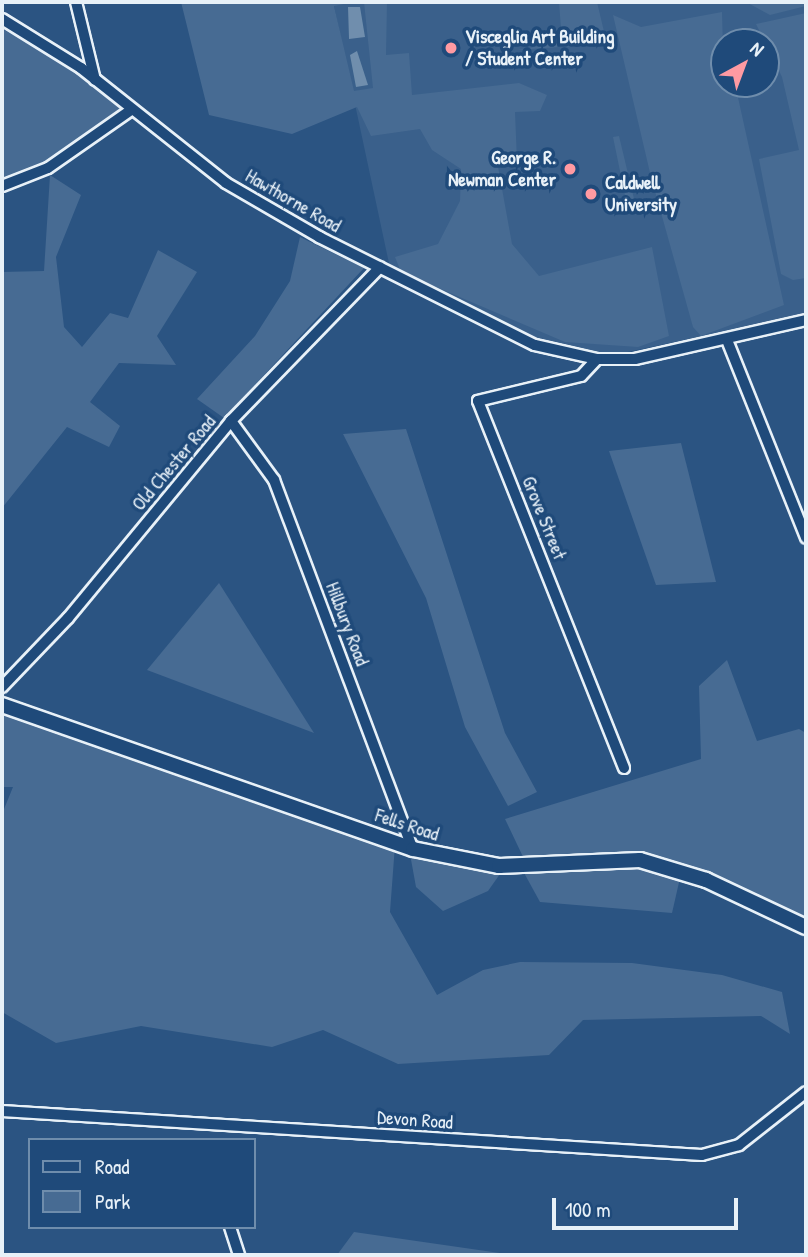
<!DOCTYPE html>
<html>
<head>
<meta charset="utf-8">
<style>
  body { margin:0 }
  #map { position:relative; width:808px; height:1257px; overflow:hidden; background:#2b5482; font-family:"Patrick Hand",sans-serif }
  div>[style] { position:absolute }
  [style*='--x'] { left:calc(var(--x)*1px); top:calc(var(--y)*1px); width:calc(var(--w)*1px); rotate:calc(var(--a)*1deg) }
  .built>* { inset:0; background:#3a608b }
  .green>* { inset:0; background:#476b93 }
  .water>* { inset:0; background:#708ead }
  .roads { filter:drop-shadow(2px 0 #e8f1f8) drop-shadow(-2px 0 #e8f1f8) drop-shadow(0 2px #e8f1f8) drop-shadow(0 -2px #e8f1f8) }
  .minor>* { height:10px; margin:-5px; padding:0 5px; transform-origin:5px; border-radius:5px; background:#1f4a7a }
  .tertiary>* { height:14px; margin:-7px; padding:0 7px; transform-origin:7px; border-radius:7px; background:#1f4a7a }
  .dots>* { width:19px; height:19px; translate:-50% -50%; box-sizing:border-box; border:4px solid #1f4a7a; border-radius:50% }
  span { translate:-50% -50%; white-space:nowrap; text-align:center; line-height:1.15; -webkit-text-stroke:7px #1f4a7a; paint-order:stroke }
  .poi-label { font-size:19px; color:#e8f1f8; font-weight:700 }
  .left { translate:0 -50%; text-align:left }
  .right { translate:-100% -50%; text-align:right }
  .street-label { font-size:19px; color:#e8f1f8 }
  .frame { position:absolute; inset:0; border:4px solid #e8f1f8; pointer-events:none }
  .legend { position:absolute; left:28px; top:1138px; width:228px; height:91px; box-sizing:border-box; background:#1f4a7a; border:2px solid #6f8dac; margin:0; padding:9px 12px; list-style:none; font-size:21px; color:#e8f1f8 }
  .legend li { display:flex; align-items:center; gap:14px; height:35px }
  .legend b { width:35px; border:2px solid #6f8dac }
  .north { position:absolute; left:710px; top:28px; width:70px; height:70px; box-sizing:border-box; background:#1f4a7a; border:2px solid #6f8dac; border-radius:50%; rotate:41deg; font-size:19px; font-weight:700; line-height:28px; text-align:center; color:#e8f1f8 }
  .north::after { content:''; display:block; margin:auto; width:24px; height:32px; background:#ff9aa2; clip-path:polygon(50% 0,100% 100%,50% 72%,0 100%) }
  .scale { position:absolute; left:552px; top:1198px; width:186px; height:32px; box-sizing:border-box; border:4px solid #e8f1f8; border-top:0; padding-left:9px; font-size:21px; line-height:24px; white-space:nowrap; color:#e8f1f8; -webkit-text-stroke:5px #1f4a7a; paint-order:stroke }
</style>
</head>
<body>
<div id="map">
  <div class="built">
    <i style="clip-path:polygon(evenodd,325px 2px,806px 2px,806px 314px,613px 355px,545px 343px,390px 268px,334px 6px,325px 2px,724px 42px,766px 42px,766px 84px,724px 84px,724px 42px)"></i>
  </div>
  <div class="green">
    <i style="clip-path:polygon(181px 2px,354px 2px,334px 6px,354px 91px,373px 88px,364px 2px,387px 2px,386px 55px,409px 53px,412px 95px,519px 83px,547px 95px,540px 111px,515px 112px,517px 161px,497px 161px,512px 244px,539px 276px,652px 247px,669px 336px,638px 347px,565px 342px,401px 272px,395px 257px,438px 244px,460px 201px,461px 169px,432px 150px,420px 129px,371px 136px,357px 107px,292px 134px,209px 115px)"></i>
    <i style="clip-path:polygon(559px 2px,597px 2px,606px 40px,587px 45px,576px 38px,574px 46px,517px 50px,562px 42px)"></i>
    <i style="clip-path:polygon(746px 2px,806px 2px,806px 6px,770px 15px)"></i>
    <i style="clip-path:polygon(722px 12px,724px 84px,735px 84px,784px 305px,701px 336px,693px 327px,651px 177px,613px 15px,641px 27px)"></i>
    <i style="clip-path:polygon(806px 13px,806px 278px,793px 280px,781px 274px,759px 159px,799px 150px,782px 77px,756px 24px)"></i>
    <i style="clip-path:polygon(2px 29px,51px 54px,121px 109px,49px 161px,2px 182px)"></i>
    <i style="clip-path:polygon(619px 136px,635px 203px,627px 205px,613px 137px)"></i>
    <i style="clip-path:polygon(50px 175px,81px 195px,56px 257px,64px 327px,82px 347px,110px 313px,128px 318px,158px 250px,197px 272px,157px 336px,176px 365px,119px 363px,90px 402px,120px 426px,109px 447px,67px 427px,2px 508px,2px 272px,44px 271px)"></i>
    <i style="clip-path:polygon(300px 237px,364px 268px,224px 418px,197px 399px,255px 336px,290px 281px)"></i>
    <i style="clip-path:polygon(406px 429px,505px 733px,537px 792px,508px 806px,465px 727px,426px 598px,343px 434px)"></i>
    <i style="clip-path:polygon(681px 443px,716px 582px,656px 585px,609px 451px)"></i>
    <i style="clip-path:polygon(219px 583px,314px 733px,147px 670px)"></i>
    <i style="clip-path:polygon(727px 660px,757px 741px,799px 729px,806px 733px,806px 917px,708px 872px,638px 853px,525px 861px,505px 819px,701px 759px,699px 686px)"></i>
    <i style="clip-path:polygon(2px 711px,395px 845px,390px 912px,437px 995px,483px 970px,520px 962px,632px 963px,722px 975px,782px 992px,790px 1034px,761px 1016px,583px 1020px,549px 1055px,398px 1064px,323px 1030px,272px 1047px,141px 1026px,56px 1043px,2px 1012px,2px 814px,13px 787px,2px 787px)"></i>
    <i style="clip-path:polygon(410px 854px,500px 874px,488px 891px,443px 911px,416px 887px)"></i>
    <i style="clip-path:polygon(638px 867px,680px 878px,672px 913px,540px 902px,523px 871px)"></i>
    <i style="clip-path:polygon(354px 1232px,514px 1255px,337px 1255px)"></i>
  </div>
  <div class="water">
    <i style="clip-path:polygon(348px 7px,360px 7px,365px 37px,349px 39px)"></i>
    <i style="clip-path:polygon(357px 51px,368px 85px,356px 87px,350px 55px)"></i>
  </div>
  <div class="roads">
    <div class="minor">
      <i style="--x:76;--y:2;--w:80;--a:76.3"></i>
      <i style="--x:2;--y:19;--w:93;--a:31.8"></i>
      <i style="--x:81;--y:68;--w:185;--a:38.4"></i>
      <i style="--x:226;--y:183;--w:108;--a:30.1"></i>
      <i style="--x:319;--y:237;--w:241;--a:26.6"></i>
      <i style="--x:535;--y:345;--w:64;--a:12.7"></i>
      <i style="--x:597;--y:359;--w:38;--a:0"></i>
      <i style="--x:635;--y:359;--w:175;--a:-12.8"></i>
      <i style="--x:2;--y:186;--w:49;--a:-21.4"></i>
      <i style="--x:48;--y:168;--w:101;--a:-34.9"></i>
      <i style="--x:727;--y:340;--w:213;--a:68.2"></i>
      <i style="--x:597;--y:359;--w:23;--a:133"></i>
      <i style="--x:581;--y:376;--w:106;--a:166.4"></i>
      <i style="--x:478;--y:401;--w:395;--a:68.3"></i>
      <i style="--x:231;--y:421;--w:73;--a:53.9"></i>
      <i style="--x:274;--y:480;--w:394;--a:69.4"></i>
      <i style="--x:2;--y:687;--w:95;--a:-46.3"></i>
      <i style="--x:68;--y:618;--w:256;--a:-50.4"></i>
      <i style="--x:231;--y:421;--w:214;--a:-45.9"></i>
      <i style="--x:2;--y:1111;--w:701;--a:3.6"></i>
      <i style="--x:702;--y:1155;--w:38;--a:-15"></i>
      <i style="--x:739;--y:1145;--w:85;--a:-38.3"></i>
      <i style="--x:230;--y:1227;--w:29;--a:72"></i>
    </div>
    <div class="tertiary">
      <i style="--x:2;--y:705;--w:435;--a:19.3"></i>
      <i style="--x:413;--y:849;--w:88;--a:11.2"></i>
      <i style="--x:499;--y:866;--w:141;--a:-2.4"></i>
      <i style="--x:640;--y:860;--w:69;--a:16.9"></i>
      <i style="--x:706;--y:880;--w:110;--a:25.2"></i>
    </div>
  </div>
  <div class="dots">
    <i style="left:451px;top:48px;background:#ff9aa2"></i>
    <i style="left:570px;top:169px;background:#ff9aa2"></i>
    <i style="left:591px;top:194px;background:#ff9aa2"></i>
  </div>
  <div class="poi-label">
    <span class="left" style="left:465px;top:48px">Visceglia Art Building<br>/ Student Center</span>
    <span class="right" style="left:556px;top:169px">George R.<br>Newman Center</span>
    <span class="left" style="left:605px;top:194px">Caldwell<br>University</span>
  </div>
  <div class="street-label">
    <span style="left:293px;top:201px;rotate:30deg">Hawthorne Road</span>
    <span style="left:174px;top:463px;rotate:-50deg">Old Chester Road</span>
    <span style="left:544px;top:518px;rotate:68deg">Grove Street</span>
    <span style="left:347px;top:624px;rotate:69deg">Hillbury Road</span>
    <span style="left:407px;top:825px;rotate:18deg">Fells Road</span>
    <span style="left:415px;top:1120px;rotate:4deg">Devon Road</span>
  </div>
  <div class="frame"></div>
  <ul class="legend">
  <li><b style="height:9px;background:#1f4a7a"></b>Road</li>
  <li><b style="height:19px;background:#476b93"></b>Park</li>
  </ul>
  <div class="north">N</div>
  <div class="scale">100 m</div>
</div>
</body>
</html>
